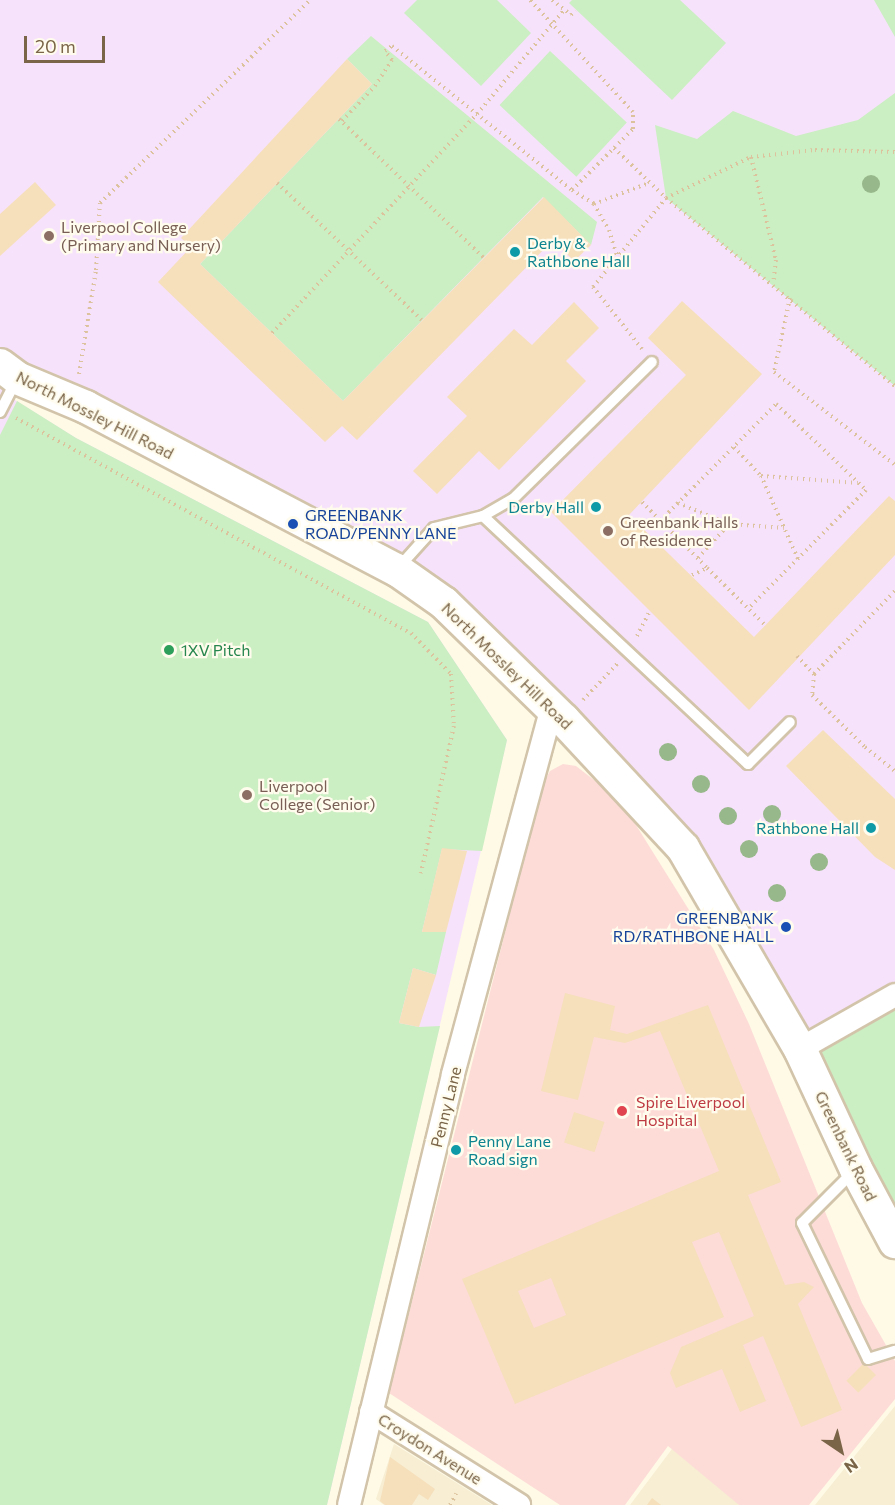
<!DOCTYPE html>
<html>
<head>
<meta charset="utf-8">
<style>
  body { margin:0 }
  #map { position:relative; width:895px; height:1505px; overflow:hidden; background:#fefae6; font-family:Commissioner,sans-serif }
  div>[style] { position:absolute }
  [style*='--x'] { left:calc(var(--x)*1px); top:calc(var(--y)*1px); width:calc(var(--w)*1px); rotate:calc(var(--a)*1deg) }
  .residential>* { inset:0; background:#f7eed3 }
  .education>* { inset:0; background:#f7e2fb }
  .medical>* { inset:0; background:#fddcd8 }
  .green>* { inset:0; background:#cbeec2; transform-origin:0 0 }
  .building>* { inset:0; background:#f6dfbb; transform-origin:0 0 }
  .path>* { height:4px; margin-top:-2px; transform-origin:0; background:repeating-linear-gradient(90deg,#dcc39d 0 1.5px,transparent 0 6px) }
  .roads { filter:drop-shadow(2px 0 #d2c4aa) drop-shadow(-2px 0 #d2c4aa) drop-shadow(0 2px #d2c4aa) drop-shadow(0 -2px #d2c4aa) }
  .lane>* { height:10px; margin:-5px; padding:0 5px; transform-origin:5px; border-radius:5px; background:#fff }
  .street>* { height:22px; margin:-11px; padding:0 11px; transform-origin:11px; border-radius:11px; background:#fff }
  .secondary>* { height:32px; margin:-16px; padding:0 16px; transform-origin:16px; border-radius:16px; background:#fff }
  .trees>* { width:18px; height:18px; margin:-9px; border-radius:50%; background:#97b88a }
  .dots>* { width:16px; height:16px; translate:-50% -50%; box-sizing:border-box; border:3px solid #fffcee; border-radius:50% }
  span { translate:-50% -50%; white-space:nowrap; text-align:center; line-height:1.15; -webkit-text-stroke:4.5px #fffcee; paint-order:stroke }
  .education-label { font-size:16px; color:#785e54 }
  .left { translate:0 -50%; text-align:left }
  .culture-label { font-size:16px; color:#0d838f }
  .right { translate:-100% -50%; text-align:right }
  .street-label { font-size:16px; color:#7b6548 }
  .transit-label { font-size:16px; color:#164399 }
  .leisure-label { font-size:16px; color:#27864d }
  .health-label { font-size:16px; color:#be3a42 }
  .north { position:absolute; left:811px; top:1421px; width:60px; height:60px; -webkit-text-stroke:4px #fffcee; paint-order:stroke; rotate:145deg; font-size:16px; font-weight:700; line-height:24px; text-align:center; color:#7b6548 }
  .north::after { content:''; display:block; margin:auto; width:21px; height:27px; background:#7b6548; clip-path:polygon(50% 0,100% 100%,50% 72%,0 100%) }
  .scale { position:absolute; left:24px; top:36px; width:81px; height:27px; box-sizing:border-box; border:3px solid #7b6548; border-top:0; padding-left:8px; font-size:18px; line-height:21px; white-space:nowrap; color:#7b6548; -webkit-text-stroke:4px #fffcee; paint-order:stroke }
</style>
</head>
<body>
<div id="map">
  <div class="residential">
    <i style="clip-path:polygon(895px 1406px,895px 1505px,815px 1505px)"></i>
    <i style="clip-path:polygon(394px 1444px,492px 1505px,384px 1505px,376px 1499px)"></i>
    <i style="clip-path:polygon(675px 1445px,752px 1505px,630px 1505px)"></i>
  </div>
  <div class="education">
    <i style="clip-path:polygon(0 0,895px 0,895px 995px,800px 1049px,683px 848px,444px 603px,52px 393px,2px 392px,76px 438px,428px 622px,507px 740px,327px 1505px,0 1505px)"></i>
  </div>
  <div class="medical">
    <i style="clip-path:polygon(563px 764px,576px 766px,621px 801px,714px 950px,749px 1024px,862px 1303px,895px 1361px,895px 1399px,809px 1505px,739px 1505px,668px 1446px,625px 1505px,560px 1505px,389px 1393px,542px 786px,550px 771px)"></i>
  </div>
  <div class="green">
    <i style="clip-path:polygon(417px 0,497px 0,531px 33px,481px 86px,404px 13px)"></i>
    <i style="clip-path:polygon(572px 0,680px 0,726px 43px,672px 100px,569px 3px)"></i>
    <i style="clip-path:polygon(874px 0,895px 0,895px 37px)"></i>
    <i style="clip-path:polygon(371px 36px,597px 222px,591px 245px,543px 197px,343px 401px,200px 264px,372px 84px,347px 59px)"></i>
    <i style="left:550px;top:51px;width:105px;height:74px;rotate:43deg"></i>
    <i style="clip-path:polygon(895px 93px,895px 386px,666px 198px,655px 125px,697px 139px,733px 111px,796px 136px,858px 120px)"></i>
    <i style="clip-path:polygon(17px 401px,76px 438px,428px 622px,507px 740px,482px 851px,442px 849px,422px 932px,446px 932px,436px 975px,413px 968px,399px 1023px,419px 1027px,440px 1026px,327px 1505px,0 1505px,0 435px)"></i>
    <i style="clip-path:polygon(895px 995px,895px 1242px,800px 1049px)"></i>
  </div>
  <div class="building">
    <i style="clip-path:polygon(347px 59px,372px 84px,200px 264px,343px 401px,544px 197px,591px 245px,574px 261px,553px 240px,357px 440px,342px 426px,325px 442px,158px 282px,191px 247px,181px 238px)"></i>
    <i style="clip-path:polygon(35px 182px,56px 205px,0 256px,0 214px)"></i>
    <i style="clip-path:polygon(682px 301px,762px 374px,629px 515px,754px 637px,889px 496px,895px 501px,895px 555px,749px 710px,551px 512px,686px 375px,648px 338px)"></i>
    <i style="clip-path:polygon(574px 302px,599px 328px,566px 361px,586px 381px,499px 470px,479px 451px,437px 494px,413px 471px,467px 416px,447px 397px,514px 329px,532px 345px)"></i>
    <i style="clip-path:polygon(823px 730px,895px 799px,895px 870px,875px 857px,786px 766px)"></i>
    <i style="clip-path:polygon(442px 848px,467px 851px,446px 932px,422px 932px)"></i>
    <i style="clip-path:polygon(413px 968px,436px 975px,419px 1027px,399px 1023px)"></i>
    <i style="clip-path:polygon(evenodd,565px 993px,615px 1006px,610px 1030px,627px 1034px,708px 1005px,781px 1182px,748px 1195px,785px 1285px,804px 1282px,814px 1287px,798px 1304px,842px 1410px,801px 1427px,763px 1336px,743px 1345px,766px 1401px,740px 1412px,722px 1369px,676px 1388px,670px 1373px,681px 1347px,754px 1316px,719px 1232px,692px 1242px,724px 1317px,515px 1404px,462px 1279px,719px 1171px,660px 1031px,625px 1043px,594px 1037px,578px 1100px,541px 1091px,565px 993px,551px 1278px,566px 1315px,534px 1328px,518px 1291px,551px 1278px)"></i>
    <i style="left:574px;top:1112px;width:32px;height:32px;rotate:18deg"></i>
    <i style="left:864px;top:1363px;width:17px;height:25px;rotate:45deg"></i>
    <i style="clip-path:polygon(390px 1457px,435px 1489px,428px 1500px,419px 1494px,412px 1505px,385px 1505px,380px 1501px)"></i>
    <i style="clip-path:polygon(652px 1498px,661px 1505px,647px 1505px)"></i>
  </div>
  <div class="path">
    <i style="--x:552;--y:0;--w:24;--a:38"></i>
    <i style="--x:571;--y:15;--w:6;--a:-51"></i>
    <i style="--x:339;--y:119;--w:201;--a:43.8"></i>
    <i style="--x:342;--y:121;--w:48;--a:-46.7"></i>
    <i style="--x:375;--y:86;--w:31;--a:-57"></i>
    <i style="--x:392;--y:60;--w:11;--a:-128"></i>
    <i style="--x:385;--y:51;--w:9;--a:-36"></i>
    <i style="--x:392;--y:46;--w:231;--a:38.7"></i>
    <i style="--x:572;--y:190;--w:86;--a:-45"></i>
    <i style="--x:633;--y:129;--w:17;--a:-90"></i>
    <i style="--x:633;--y:112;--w:152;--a:-132.6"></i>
    <i style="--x:614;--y:148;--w:72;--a:43.9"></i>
    <i style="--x:666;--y:198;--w:94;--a:-25.8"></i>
    <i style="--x:751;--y:157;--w:106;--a:76.4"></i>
    <i style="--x:776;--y:260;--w:23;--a:97"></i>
    <i style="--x:751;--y:157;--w:64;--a:-6.2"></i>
    <i style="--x:815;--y:150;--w:80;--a:1.4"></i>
    <i style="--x:277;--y:183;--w:199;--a:43.4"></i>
    <i style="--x:572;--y:190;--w:26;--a:32"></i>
    <i style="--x:594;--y:204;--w:30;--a:60"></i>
    <i style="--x:609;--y:230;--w:28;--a:73"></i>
    <i style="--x:594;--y:204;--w:59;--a:-20.9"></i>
    <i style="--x:790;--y:298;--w:76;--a:102.2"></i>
    <i style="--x:774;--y:372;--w:153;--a:37.5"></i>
    <i style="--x:272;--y:333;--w:300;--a:-46.9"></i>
    <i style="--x:477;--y:114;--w:136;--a:-50.1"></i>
    <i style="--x:642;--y:349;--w:79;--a:-128.3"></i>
    <i style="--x:593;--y:287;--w:115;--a:-50.6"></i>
    <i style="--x:666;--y:198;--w:296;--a:39.4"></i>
    <i style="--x:79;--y:374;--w:105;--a:-80.7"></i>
    <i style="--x:96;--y:270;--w:67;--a:-86.6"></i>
    <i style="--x:100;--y:203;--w:292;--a:-44"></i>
    <i style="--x:16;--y:418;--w:450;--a:28.6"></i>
    <i style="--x:411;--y:633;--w:57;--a:45.7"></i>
    <i style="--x:451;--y:674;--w:52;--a:86.7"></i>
    <i style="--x:454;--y:726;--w:151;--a:102.7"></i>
    <i style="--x:734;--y:447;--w:40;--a:47"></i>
    <i style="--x:642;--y:502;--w:93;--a:45.4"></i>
    <i style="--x:678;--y:503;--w:55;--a:22.4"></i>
    <i style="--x:729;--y:524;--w:55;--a:4.2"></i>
    <i style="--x:660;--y:521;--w:165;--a:-45.2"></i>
    <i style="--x:776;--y:404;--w:124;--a:43.7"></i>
    <i style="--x:866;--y:490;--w:166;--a:134.8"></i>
    <i style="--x:698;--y:558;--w:46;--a:-47.6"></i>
    <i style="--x:798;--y:559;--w:91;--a:-114"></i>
    <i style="--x:761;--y:476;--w:97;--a:4.1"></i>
    <i style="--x:692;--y:575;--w:17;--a:-25"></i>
    <i style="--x:707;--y:568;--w:83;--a:44.5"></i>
    <i style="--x:637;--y:636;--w:28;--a:-63"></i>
    <i style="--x:797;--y:656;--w:25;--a:47"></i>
    <i style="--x:814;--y:674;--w:21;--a:95"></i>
    <i style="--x:812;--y:695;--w:74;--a:44.5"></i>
    <i style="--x:865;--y:747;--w:38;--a:39"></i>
    <i style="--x:814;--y:674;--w:116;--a:-45.7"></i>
    <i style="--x:583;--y:700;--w:50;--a:-46.6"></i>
    <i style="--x:450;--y:1505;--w:13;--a:-61"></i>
  </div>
  <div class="roads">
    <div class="lane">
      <i style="--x:0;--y:412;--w:35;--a:-63"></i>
      <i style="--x:483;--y:516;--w:363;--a:43.1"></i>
      <i style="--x:748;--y:764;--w:59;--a:-45"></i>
      <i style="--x:399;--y:567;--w:52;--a:-48.1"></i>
      <i style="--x:434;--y:528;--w:50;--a:-13.8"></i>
      <i style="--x:483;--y:516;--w:34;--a:-30"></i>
      <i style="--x:513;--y:499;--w:195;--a:-44.6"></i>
      <i style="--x:853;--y:1172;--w:72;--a:135"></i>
      <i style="--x:802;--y:1223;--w:151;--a:64.1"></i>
      <i style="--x:868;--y:1359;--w:28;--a:-17"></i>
    </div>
    <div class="street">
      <i style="--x:800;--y:1049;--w:109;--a:-29.6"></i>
      <i style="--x:371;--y:1412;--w:175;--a:32.1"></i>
      <i style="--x:349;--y:1505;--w:443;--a:-76.4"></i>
      <i style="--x:453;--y:1074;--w:376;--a:-74.9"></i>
    </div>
    <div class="secondary">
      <i style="--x:0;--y:365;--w:21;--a:37"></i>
      <i style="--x:17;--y:378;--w:75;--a:22.8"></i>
      <i style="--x:86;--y:407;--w:351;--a:27.7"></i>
      <i style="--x:397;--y:570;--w:57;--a:35.1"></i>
      <i style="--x:444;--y:603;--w:168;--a:44.3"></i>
      <i style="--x:564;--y:720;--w:175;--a:47.1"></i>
      <i style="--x:683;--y:848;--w:233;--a:59.8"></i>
      <i style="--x:800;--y:1049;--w:132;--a:65"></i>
      <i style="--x:856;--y:1169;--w:83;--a:61.9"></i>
    </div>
  </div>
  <div class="trees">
    <i style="left:871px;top:184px"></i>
    <i style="left:668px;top:752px"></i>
    <i style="left:701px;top:784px"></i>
    <i style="left:772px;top:814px"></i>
    <i style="left:728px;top:816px"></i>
    <i style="left:749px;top:849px"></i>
    <i style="left:819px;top:862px"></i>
    <i style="left:777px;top:893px"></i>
  </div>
  <div class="dots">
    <i style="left:49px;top:236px;background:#8d6e63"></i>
    <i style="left:515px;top:252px;background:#0f9aa8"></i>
    <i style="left:596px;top:507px;background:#0f9aa8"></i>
    <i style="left:293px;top:524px;background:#1a4fb4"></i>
    <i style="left:608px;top:531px;background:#8d6e63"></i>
    <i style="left:169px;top:650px;background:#2e9e5b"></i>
    <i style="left:247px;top:795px;background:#8d6e63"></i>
    <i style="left:871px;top:828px;background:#0f9aa8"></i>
    <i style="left:786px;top:927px;background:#1a4fb4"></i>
    <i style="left:622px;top:1111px;background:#e0444e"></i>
    <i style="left:456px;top:1150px;background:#0f9aa8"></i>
  </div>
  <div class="education-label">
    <span class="left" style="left:61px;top:236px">Liverpool College<br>(Primary and Nursery)</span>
    <span class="left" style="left:620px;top:531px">Greenbank Halls<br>of Residence</span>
    <span class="left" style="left:259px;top:795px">Liverpool<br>College (Senior)</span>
  </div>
  <div class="culture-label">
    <span class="left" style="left:527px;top:252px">Derby &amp;<br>Rathbone Hall</span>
    <span class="right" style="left:584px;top:507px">Derby Hall</span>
    <span class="right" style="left:859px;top:828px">Rathbone Hall</span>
    <span class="left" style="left:468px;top:1150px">Penny Lane<br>Road sign</span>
  </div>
  <div class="street-label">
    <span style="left:95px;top:415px;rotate:27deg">North Mossley Hill Road</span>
    <span style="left:507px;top:666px;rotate:44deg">North Mossley Hill Road</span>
    <span style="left:446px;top:1107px;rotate:-76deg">Penny Lane</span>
    <span style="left:846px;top:1146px;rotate:64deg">Greenbank Road</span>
    <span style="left:430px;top:1449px;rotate:32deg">Croydon Avenue</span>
  </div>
  <div class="transit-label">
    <span class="left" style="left:305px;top:524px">GREENBANK<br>ROAD/PENNY LANE</span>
    <span class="right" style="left:774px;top:927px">GREENBANK<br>RD/RATHBONE HALL</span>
  </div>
  <div class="leisure-label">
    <span class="left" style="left:181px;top:650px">1XV Pitch</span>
  </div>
  <div class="health-label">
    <span class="left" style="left:636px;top:1111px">Spire Liverpool<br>Hospital</span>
  </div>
  <div class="north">N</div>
  <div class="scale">20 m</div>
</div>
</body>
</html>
